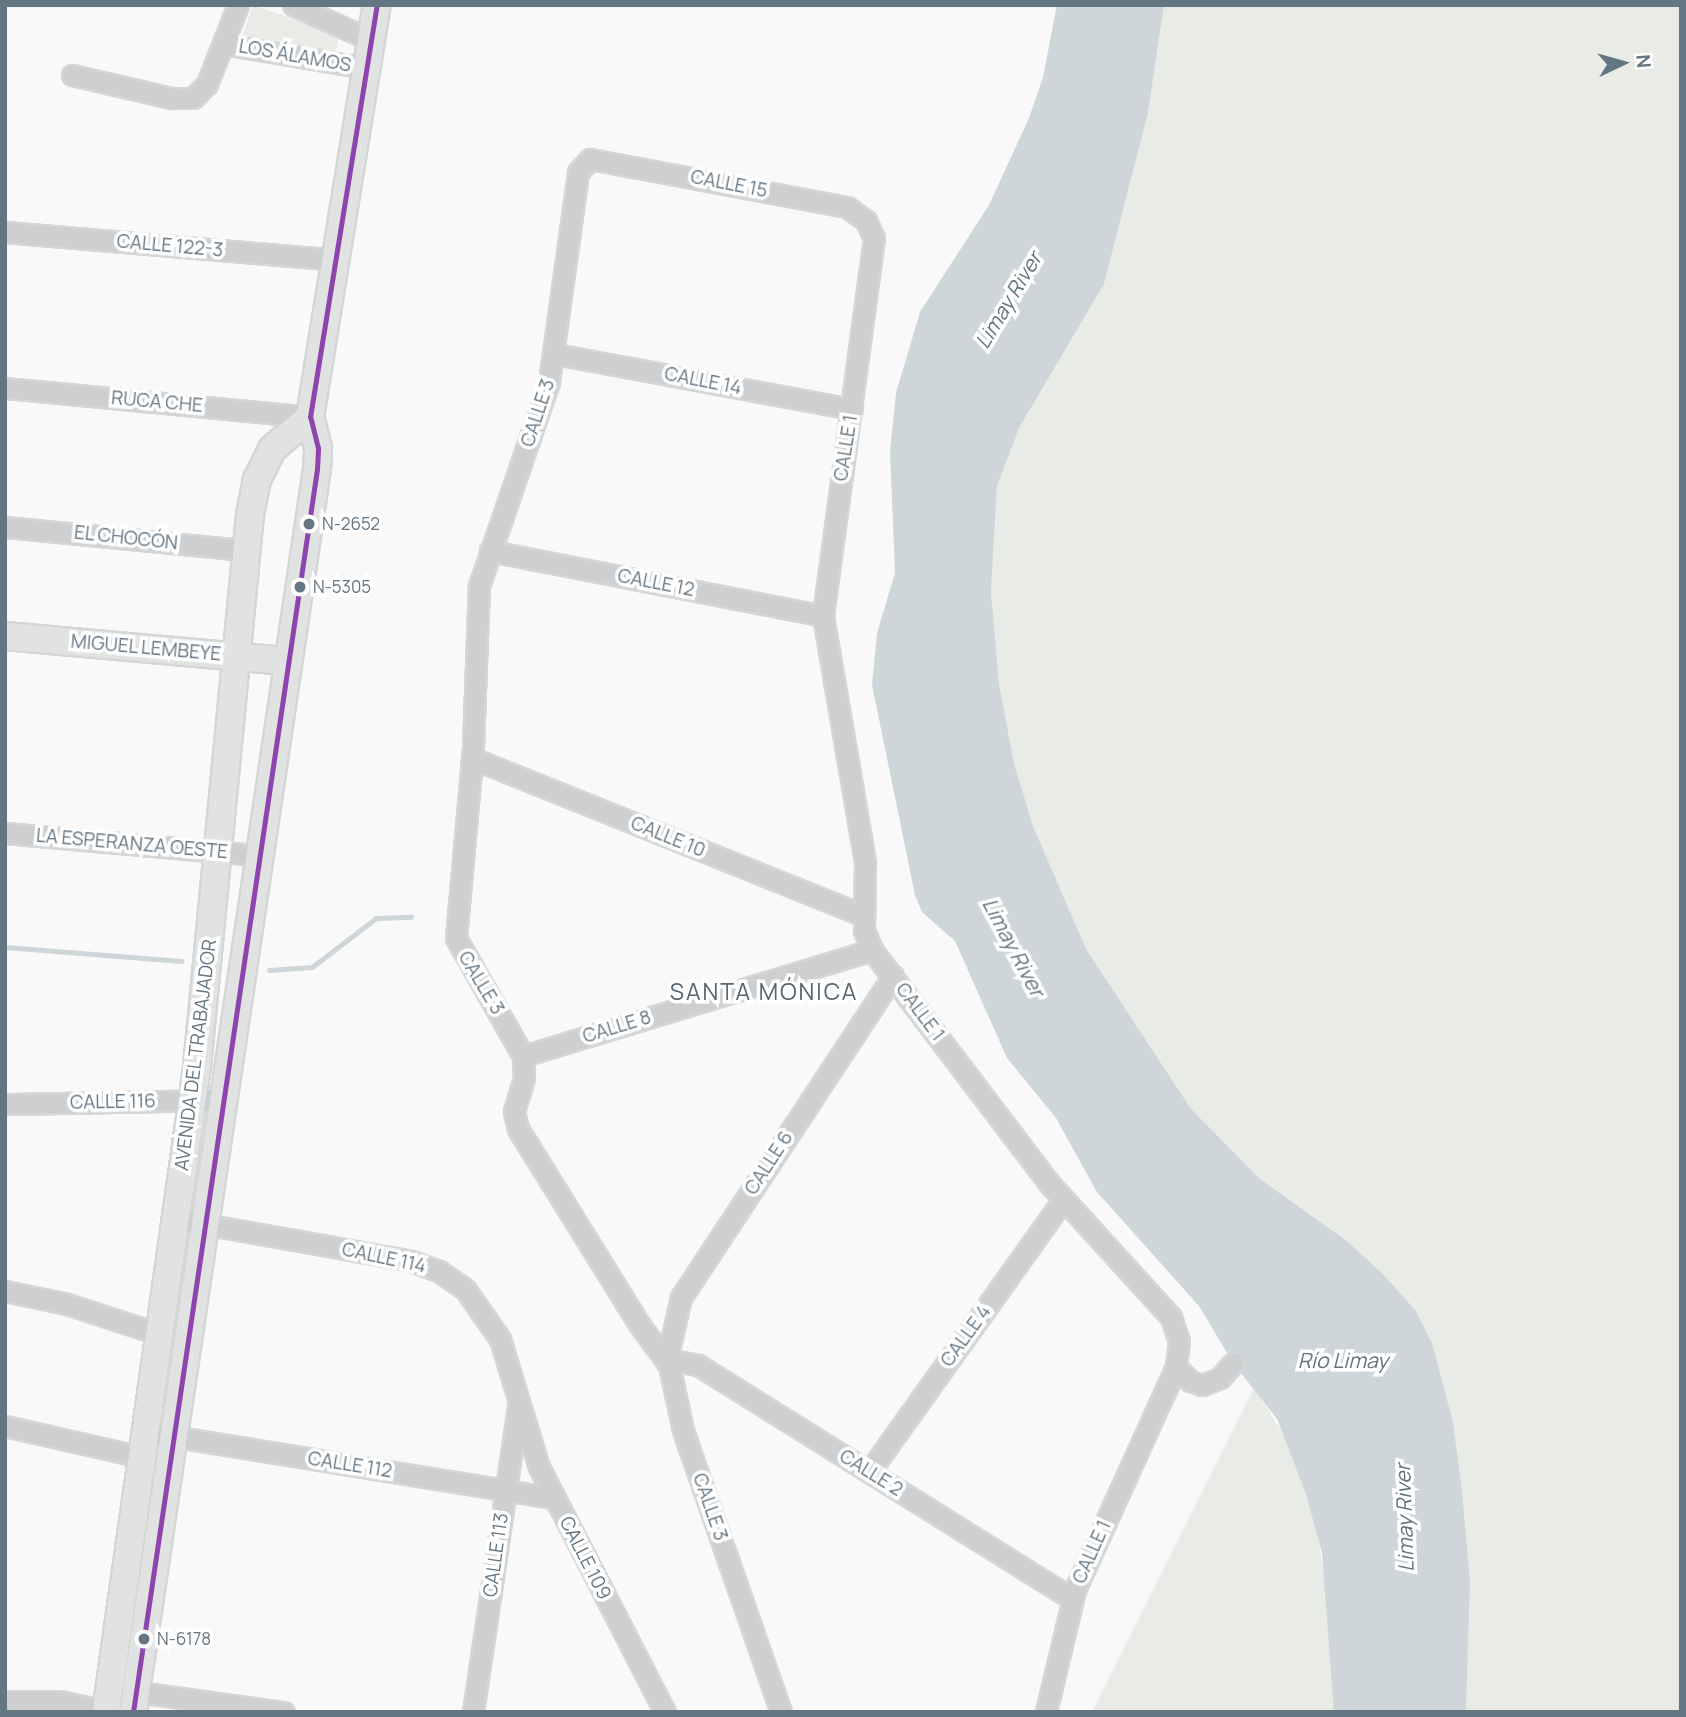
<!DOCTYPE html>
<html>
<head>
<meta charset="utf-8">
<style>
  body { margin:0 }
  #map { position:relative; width:1686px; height:1717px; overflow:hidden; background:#f9f9f9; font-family:Manrope,sans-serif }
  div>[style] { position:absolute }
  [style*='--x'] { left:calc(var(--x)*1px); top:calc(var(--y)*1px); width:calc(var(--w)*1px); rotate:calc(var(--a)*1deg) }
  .green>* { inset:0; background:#e8ebe6 }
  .water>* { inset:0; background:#ced6d9 }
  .stream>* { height:5px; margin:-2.5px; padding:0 2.5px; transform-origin:2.5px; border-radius:2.5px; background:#ced6d9 }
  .roads { filter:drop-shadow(2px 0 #d5d6d7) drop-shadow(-2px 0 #d5d6d7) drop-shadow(0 2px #d5d6d7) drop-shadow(0 -2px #d5d6d7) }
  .street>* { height:19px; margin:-9.5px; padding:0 9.5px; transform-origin:9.5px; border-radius:9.5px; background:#cecfd0 }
  .secondary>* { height:26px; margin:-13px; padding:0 13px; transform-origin:13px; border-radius:13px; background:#e1e2e2 }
  .bus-1>* { height:5px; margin:-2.5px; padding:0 2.5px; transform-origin:2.5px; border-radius:2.5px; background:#8e44ad }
  .dots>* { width:19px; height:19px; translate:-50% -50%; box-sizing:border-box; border:4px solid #fff; border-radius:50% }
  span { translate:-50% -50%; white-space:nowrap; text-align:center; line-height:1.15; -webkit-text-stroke:7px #fff; paint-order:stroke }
  .bus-label { font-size:17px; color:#657683 }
  .left { translate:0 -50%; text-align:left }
  .street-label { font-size:19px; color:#657683 }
  .water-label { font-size:21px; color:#60757c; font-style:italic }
  .quarter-label { font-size:23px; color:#57646e; letter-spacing:2px }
  .frame { position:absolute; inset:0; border:7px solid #657683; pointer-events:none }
  .north { position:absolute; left:1588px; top:28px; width:70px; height:70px; -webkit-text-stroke:5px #fff; paint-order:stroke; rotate:85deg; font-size:19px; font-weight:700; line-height:28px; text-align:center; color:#657683 }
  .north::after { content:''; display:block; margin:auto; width:24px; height:32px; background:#657683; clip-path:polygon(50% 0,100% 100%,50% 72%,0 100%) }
</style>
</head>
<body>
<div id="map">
  <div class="green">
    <i style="clip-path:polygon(253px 5px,330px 32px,338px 40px,337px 48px,332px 54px,241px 39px)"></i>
    <i style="clip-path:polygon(1164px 5px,1681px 5px,1681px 1712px,1466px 1712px,1470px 1581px,1462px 1490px,1453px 1422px,1432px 1343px,1416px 1311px,1384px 1275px,1347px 1241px,1260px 1179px,1191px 1110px,1086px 949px,1033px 826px,1014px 763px,999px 684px,991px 591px,997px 486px,1019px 428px,1104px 284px,1148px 113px)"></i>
    <i style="clip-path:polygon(1254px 1388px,1289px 1443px,1316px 1525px,1331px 1619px,1334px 1712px,1092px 1712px)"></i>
  </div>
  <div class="water">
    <i style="clip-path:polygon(1057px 5px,1164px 5px,1148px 113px,1104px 284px,1019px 428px,997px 486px,991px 591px,999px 684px,1014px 763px,1033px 826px,1086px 949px,1191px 1109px,1260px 1179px,1347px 1241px,1384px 1275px,1416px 1311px,1432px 1343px,1453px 1422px,1462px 1490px,1470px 1581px,1466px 1712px,1334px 1712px,1322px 1553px,1306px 1494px,1277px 1419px,1233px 1363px,1199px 1306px,1097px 1192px,1056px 1118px,1007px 1058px,955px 941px,922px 912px,915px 895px,872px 685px,877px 633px,895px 573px,890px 451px,896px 393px,920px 312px,989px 205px,1029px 118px,1043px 77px)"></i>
  </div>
  <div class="stream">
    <i style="--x:5;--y:947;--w:177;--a:4.5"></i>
    <i style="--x:269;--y:970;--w:43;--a:-4"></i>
    <i style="--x:312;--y:967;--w:81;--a:-37.4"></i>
    <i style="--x:376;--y:918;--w:35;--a:-2"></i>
  </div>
  <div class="roads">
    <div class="street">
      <i style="--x:293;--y:5;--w:85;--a:24.2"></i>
      <i style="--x:223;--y:44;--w:146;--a:9.5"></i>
      <i style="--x:72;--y:75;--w:103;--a:13"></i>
      <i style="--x:172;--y:98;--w:21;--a:0"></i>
      <i style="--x:193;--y:98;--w:20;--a:-45"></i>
      <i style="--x:207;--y:84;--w:85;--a:-68.6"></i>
      <i style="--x:5;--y:232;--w:332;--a:4.8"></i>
      <i style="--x:555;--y:354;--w:302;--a:10.5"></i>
      <i style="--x:5;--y:388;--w:306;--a:5.4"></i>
      <i style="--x:5;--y:527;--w:242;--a:5.5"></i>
      <i style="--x:490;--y:551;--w:339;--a:11"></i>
      <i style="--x:472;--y:758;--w:421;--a:21.9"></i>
      <i style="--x:5;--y:833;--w:254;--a:5"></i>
      <i style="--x:893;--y:976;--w:385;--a:123.4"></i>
      <i style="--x:681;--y:1297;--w:64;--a:102.7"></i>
      <i style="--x:667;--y:1359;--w:32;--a:11"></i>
      <i style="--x:698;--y:1365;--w:441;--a:32"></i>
      <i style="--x:523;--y:1056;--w:365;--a:-16.9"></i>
      <i style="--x:5;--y:1104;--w:216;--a:-1.1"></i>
      <i style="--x:176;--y:1219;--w:239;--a:10.1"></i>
      <i style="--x:411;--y:1261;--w:30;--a:20"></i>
      <i style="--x:439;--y:1271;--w:32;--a:35"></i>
      <i style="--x:465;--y:1289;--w:61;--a:55"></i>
      <i style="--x:500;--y:1339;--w:134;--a:73.1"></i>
      <i style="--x:539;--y:1467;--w:276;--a:62.8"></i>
      <i style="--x:5;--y:1291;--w:63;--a:11.8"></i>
      <i style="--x:67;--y:1304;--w:97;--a:18.1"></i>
      <i style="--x:1176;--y:1367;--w:20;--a:45"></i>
      <i style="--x:1190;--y:1381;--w:13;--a:18"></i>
      <i style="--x:1202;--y:1385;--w:19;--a:-21"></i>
      <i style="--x:1220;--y:1378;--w:20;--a:-49"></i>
      <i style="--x:5;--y:1426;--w:140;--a:12.8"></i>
      <i style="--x:146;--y:1432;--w:413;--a:9.2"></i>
      <i style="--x:869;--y:1472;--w:334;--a:-54.5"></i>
      <i style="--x:123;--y:1698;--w:29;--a:-8"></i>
      <i style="--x:152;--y:1694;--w:133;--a:7.8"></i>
      <i style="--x:5;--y:1701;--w:55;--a:0"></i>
      <i style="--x:60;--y:1701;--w:51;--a:12.4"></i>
      <i style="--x:473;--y:1712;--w:309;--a:-81.6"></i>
      <i style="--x:781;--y:1712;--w:299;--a:-109.2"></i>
      <i style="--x:683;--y:1430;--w:66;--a:-102.2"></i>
      <i style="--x:669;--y:1365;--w:51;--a:-126.2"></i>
      <i style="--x:639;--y:1324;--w:229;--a:-121.8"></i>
      <i style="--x:518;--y:1129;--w:18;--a:-103"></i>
      <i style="--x:514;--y:1111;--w:34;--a:-73"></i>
      <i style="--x:524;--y:1078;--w:22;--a:-93"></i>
      <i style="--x:523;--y:1056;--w:136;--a:-119.6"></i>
      <i style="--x:456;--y:938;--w:192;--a:-84.9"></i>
      <i style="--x:473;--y:747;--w:161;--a:-87.9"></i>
      <i style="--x:479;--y:586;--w:216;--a:-71.1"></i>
      <i style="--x:549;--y:382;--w:212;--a:-82.1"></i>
      <i style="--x:578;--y:172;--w:18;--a:-47"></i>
      <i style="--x:590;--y:159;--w:261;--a:10.6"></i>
      <i style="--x:847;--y:207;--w:24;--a:36"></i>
      <i style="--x:866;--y:221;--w:19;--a:65"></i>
      <i style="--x:874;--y:238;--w:381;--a:97.7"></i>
      <i style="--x:823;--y:616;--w:251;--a:80.3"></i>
      <i style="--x:865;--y:863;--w:67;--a:90.9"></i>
      <i style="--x:864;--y:930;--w:22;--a:68"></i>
      <i style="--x:872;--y:950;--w:291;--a:52.8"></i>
      <i style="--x:1048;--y:1182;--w:183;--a:47.7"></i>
      <i style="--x:1171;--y:1317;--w:25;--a:72"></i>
      <i style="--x:1179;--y:1341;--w:26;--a:97"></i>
      <i style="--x:1176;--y:1367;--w:245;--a:114.4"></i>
      <i style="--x:1075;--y:1590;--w:125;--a:103.4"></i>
    </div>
    <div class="secondary">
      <i style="--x:5;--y:636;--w:283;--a:5.1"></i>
      <i style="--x:106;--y:1712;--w:651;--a:-81.97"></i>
      <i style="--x:197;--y:1067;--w:555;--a:-84.52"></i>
      <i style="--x:250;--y:515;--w:36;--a:-79"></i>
      <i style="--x:257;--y:480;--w:34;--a:-64"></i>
      <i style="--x:272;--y:449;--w:50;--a:-40.1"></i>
      <i style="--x:133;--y:1712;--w:1257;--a:-81.58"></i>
      <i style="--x:317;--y:469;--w:21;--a:-87"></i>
      <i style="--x:318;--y:448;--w:32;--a:-104"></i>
      <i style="--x:310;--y:417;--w:417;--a:-80.8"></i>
    </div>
  </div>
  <div class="bus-1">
    <i style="--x:133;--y:1712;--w:1257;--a:-81.58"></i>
    <i style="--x:317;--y:469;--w:21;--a:-87"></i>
    <i style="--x:318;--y:448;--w:32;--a:-104"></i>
    <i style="--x:310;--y:417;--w:417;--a:-80.8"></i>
  </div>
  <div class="dots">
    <i style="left:309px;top:524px;background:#657683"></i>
    <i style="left:300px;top:587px;background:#657683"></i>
    <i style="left:144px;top:1639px;background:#657683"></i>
  </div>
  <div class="bus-label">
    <span class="left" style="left:322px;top:524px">N-2652</span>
    <span class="left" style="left:313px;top:587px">N-5305</span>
    <span class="left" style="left:157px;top:1639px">N-6178</span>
  </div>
  <div class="street-label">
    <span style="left:295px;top:56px;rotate:10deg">LOS ÁLAMOS</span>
    <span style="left:729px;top:184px;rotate:11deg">CALLE 15</span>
    <span style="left:170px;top:246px;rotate:5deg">CALLE 122-3</span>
    <span style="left:703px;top:381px;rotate:11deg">CALLE 14</span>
    <span style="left:157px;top:402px;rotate:5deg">RUCA CHE</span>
    <span style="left:538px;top:413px;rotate:-72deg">CALLE 3</span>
    <span style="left:846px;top:448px;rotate:-81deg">CALLE 1</span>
    <span style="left:126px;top:538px;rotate:6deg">EL CHOCÓN</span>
    <span style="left:656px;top:583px;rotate:11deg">CALLE 12</span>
    <span style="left:146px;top:648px;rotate:5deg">MIGUEL LEMBEYE</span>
    <span style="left:668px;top:837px;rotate:22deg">CALLE 10</span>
    <span style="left:132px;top:844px;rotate:5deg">LA ESPERANZA OESTE</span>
    <span style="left:481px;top:983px;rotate:59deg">CALLE 3</span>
    <span style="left:920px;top:1012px;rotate:53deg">CALLE 1</span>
    <span style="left:617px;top:1027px;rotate:-17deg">CALLE 8</span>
    <span style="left:196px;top:1055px;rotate:-83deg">AVENIDA DEL TRABAJADOR</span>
    <span style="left:113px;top:1102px;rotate:-1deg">CALLE 116</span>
    <span style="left:769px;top:1163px;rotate:-57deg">CALLE 6</span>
    <span style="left:384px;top:1258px;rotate:12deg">CALLE 114</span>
    <span style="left:966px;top:1336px;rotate:-54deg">CALLE 4</span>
    <span style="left:350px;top:1465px;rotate:9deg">CALLE 112</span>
    <span style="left:871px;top:1473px;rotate:32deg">CALLE 2</span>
    <span style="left:710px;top:1507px;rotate:71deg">CALLE 3</span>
    <span style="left:1092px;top:1552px;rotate:-66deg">CALLE 1</span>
    <span style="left:496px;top:1555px;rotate:-82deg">CALLE 113</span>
    <span style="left:585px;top:1558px;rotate:63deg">CALLE 109</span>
  </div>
  <div class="water-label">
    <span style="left:1008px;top:300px;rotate:-59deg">Limay River</span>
    <span style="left:1014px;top:947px;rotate:62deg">Limay River</span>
    <span style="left:1343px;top:1360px">Río Limay</span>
    <span style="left:1404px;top:1518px;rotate:-92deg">Limay River</span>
  </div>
  <div class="quarter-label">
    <span style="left:764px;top:991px">SANTA MÓNICA</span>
  </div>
  <div class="frame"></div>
  <div class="north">N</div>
</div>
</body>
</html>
